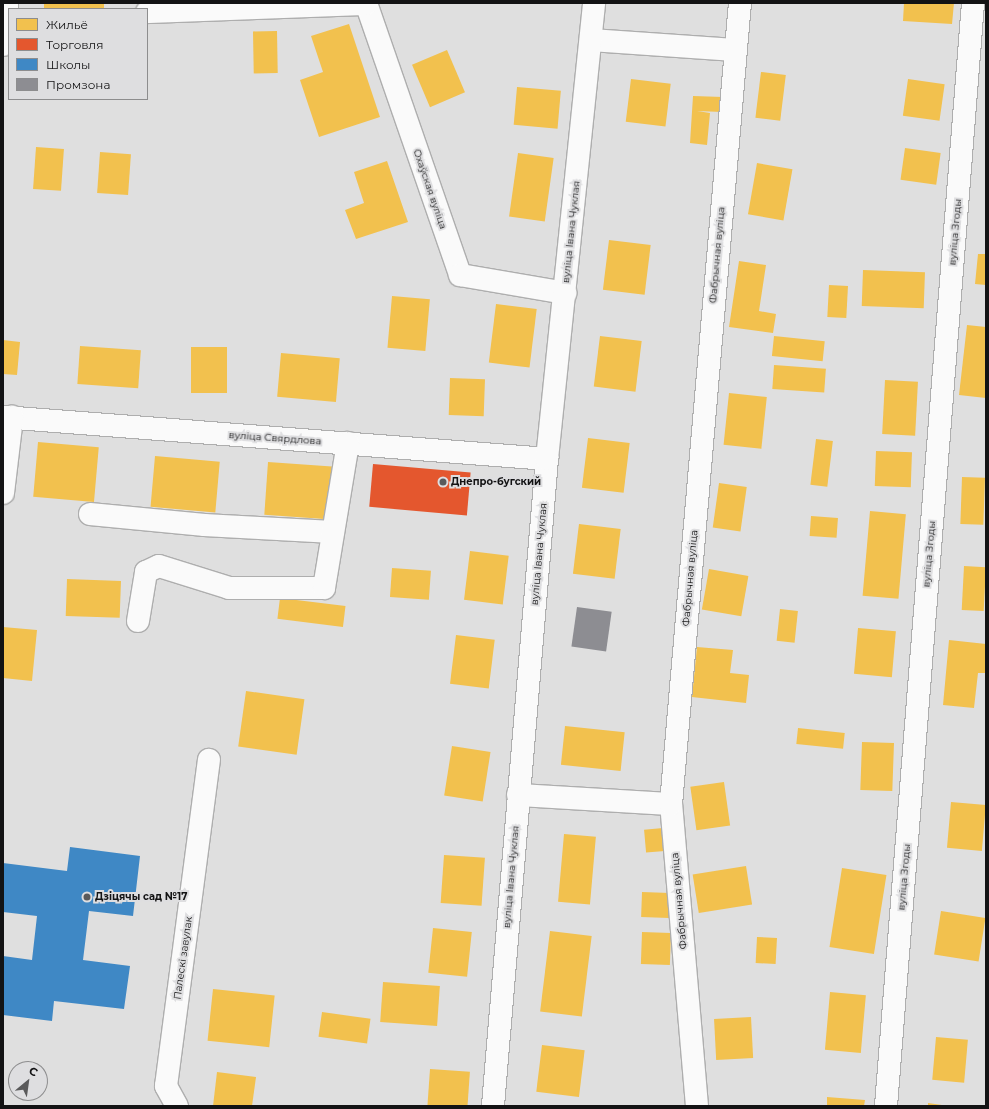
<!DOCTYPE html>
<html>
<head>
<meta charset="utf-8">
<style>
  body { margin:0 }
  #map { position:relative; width:989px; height:1109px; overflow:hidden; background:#dfdfdf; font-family:Montserrat,sans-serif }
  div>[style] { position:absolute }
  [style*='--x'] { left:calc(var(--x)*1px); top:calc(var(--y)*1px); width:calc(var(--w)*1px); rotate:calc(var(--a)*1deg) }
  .homes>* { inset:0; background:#f2c14e; transform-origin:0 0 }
  .shops>* { inset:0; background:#e4572e; transform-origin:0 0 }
  .schools>* { inset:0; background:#3f88c5 }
  .industry>* { inset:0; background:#8d8d92; transform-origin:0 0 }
  .roads { filter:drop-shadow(1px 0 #aeaeae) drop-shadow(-1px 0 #aeaeae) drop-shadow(0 1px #aeaeae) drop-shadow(0 -1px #aeaeae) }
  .minor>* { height:22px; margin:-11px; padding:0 11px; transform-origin:11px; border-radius:11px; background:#fafafa }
  .dots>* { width:11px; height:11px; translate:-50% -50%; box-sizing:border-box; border:2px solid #dedee0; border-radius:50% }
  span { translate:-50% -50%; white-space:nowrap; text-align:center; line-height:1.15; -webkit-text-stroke:4px #dedee0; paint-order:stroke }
  .street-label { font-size:10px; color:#131314 }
  .poi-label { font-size:10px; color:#131314; font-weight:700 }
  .left { translate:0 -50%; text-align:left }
  .frame { position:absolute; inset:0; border:4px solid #131314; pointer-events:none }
  .legend { position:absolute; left:8px; top:8px; width:140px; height:92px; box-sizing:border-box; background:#dedee0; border:1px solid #8d8d8e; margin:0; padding:5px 7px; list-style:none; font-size:12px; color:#131314 }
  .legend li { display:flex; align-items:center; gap:8px; height:20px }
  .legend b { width:20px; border:1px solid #8d8d8e }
  .north { position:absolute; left:8px; top:1061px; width:40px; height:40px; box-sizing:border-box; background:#dedee0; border:1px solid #8d8d8e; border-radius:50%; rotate:29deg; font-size:11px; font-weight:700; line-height:16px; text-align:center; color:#131314 }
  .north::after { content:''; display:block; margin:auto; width:14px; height:18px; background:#5a5a5b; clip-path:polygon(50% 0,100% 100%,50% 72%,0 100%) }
</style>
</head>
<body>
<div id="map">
  <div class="homes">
    <i style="left:44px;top:3px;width:60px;height:6px"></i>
    <i style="clip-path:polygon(904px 3px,954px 3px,952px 24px,903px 21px)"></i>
    <i style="clip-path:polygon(349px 24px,380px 117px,319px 137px,300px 80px,323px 72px,311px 36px)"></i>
    <i style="left:277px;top:31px;width:42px;height:24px;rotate:89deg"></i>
    <i style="left:447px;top:50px;width:46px;height:38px;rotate:67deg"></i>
    <i style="left:761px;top:72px;width:25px;height:46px;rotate:7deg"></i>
    <i style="left:631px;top:79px;width:40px;height:43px;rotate:7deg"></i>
    <i style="left:908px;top:79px;width:37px;height:37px;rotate:8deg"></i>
    <i style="left:517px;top:87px;width:44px;height:38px;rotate:5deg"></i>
    <i style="clip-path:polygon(693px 96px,723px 97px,722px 112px,697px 111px,710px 113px,707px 145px,690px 143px)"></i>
    <i style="left:36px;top:147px;width:28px;height:42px;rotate:4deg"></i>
    <i style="left:905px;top:148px;width:36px;height:32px;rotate:8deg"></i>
    <i style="left:100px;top:152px;width:31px;height:41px;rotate:4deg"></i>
    <i style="left:518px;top:153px;width:36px;height:64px;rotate:8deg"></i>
    <i style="clip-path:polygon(387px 161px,408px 222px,356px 239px,345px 210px,364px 203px,354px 172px)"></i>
    <i style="left:757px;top:163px;width:36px;height:52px;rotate:10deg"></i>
    <i style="left:609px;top:240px;width:42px;height:50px;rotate:7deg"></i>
    <i style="clip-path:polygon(978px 254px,986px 254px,986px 285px,975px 284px)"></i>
    <i style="clip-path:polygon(739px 261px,766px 265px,759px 311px,776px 314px,773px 333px,729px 327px)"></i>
    <i style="left:863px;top:270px;width:62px;height:36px;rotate:2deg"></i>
    <i style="left:829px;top:285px;width:19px;height:32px;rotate:3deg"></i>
    <i style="left:392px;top:296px;width:38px;height:52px;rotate:5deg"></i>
    <i style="left:496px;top:304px;width:41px;height:59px;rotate:7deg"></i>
    <i style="clip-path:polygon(967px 325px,986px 327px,986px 398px,959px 395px)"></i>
    <i style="left:600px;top:336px;width:42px;height:51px;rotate:7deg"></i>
    <i style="left:774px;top:336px;width:51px;height:20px;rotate:6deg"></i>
    <i style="clip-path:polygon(3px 340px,20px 342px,17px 375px,3px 374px)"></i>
    <i style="left:80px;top:346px;width:61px;height:38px;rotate:4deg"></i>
    <i style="left:191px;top:347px;width:36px;height:46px"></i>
    <i style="left:281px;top:353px;width:59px;height:44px;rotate:5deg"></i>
    <i style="left:774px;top:365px;width:52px;height:24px;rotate:4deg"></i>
    <i style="left:450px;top:378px;width:35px;height:37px;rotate:2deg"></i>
    <i style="left:885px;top:380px;width:33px;height:54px;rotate:3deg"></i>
    <i style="left:729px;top:393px;width:38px;height:52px;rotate:6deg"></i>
    <i style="left:588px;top:438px;width:42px;height:50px;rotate:7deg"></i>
    <i style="left:816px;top:439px;width:17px;height:46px;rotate:7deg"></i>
    <i style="left:38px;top:442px;width:61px;height:55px;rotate:5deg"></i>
    <i style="left:876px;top:451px;width:36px;height:35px;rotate:2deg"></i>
    <i style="left:155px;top:456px;width:65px;height:51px;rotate:5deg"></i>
    <i style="left:268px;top:462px;width:64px;height:53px;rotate:4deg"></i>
    <i style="left:962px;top:477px;width:23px;height:47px;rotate:2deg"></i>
    <i style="left:719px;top:483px;width:28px;height:45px;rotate:8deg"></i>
    <i style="left:870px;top:511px;width:36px;height:85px;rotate:5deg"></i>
    <i style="left:811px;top:516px;width:27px;height:20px;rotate:4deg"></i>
    <i style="left:579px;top:524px;width:42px;height:50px;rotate:7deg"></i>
    <i style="left:470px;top:551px;width:39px;height:49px;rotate:7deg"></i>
    <i style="left:964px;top:566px;width:22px;height:44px;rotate:3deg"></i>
    <i style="left:392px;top:568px;width:39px;height:29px;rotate:4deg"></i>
    <i style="left:709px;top:569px;width:40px;height:41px;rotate:10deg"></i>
    <i style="left:67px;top:579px;width:54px;height:37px;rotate:2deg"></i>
    <i style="left:280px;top:598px;width:66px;height:21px;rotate:7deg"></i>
    <i style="left:780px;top:609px;width:18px;height:32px;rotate:6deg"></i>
    <i style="clip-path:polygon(3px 627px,37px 630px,32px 681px,3px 678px)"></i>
    <i style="left:858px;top:628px;width:38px;height:46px;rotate:5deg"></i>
    <i style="left:456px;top:635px;width:39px;height:49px;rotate:7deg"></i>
    <i style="clip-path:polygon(949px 640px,986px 644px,986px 673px,978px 673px,974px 708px,943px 705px)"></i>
    <i style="clip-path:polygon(697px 647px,733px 650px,730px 673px,749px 675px,746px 703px,692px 697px)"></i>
    <i style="left:246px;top:691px;width:59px;height:56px;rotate:8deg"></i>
    <i style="left:565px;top:726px;width:60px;height:39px;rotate:6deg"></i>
    <i style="left:798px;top:728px;width:47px;height:16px;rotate:6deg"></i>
    <i style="left:862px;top:742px;width:32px;height:48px;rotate:2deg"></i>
    <i style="left:452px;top:746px;width:39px;height:50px;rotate:9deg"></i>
    <i style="left:724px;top:782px;width:44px;height:34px;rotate:82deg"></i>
    <i style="left:951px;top:802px;width:35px;height:46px;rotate:5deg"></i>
    <i style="left:663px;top:828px;width:23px;height:19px;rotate:85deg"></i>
    <i style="left:564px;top:834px;width:32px;height:68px;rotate:5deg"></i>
    <i style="left:444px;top:855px;width:41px;height:48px;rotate:4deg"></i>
    <i style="left:746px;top:866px;width:39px;height:54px;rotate:81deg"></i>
    <i style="left:842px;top:868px;width:45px;height:80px;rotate:9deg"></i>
    <i style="left:642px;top:892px;width:28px;height:25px;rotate:2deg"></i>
    <i style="left:941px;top:911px;width:45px;height:44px;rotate:9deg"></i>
    <i style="left:433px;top:928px;width:39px;height:45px;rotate:6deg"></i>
    <i style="left:550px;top:931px;width:42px;height:81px;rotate:7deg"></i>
    <i style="left:642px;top:932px;width:29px;height:32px;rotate:2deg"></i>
    <i style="left:757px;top:937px;width:20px;height:26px;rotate:3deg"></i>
    <i style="left:383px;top:982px;width:57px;height:40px;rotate:4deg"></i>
    <i style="left:213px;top:989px;width:62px;height:52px;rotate:6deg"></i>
    <i style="left:830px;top:992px;width:36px;height:58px;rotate:5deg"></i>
    <i style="left:322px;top:1012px;width:49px;height:25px;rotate:8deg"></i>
    <i style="left:751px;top:1017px;width:41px;height:37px;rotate:87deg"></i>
    <i style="left:936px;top:1037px;width:32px;height:43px;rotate:5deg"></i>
    <i style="left:542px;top:1045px;width:43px;height:47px;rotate:7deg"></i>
    <i style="left:430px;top:1069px;width:40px;height:37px;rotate:4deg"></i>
    <i style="clip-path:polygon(217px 1072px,256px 1077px,252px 1106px,213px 1106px)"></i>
    <i style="clip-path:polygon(827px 1097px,865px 1100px,864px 1106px,827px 1106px)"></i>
    <i style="clip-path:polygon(928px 1103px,942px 1105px,942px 1106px,928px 1106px)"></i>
  </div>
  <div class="shops">
    <i style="left:373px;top:464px;width:98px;height:43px;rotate:5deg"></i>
  </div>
  <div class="schools">
    <i style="clip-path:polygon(70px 847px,140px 856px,133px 916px,89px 911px,83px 960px,130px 966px,124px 1009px,54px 1001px,52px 1021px,3px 1015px,3px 956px,32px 960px,37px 916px,3px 912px,3px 863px,67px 871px)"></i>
  </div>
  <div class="industry">
    <i style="left:577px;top:607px;width:35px;height:40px;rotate:8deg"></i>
  </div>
  <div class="roads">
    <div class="minor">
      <i style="--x:366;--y:3;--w:288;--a:70.9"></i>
      <i style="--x:460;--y:275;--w:107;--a:9.7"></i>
      <i style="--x:147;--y:12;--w:219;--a:-2.1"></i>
      <i style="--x:591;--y:40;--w:144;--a:4"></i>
      <i style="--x:3;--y:45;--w:42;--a:-84.6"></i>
      <i style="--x:3;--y:417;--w:546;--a:4.41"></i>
      <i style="--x:3;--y:493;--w:77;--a:-83.2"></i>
      <i style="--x:90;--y:514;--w:115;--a:5.5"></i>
      <i style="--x:204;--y:525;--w:129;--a:3.1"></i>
      <i style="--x:138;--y:621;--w:50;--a:-80.7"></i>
      <i style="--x:146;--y:572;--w:14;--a:-25"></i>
      <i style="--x:159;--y:566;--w:73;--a:17.4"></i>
      <i style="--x:229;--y:588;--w:95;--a:0"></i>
      <i style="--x:324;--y:588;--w:147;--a:-80.6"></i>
      <i style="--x:518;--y:795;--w:153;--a:3.4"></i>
      <i style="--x:177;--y:1106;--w:23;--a:-119"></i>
      <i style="--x:166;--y:1086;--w:329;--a:-82.5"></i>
      <i style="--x:493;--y:1106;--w:649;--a:-85.23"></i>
      <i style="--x:547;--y:459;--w:458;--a:-84.1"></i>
      <i style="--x:697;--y:1106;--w:303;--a:-94.9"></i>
      <i style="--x:671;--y:804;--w:804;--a:-85.08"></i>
      <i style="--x:886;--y:1106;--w:1106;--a:-85.49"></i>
    </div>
  </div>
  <div class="dots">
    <i style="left:443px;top:482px;background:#5a5a5b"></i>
    <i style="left:87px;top:897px;background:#5a5a5b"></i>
  </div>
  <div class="street-label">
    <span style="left:430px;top:189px;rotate:71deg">Охаўская вуліца</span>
    <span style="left:571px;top:232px;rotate:-84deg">вуліца Івана Чуклая</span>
    <span style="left:955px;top:232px;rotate:-85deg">вуліца Згоды</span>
    <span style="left:717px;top:255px;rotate:-85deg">Фабрычная вуліца</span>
    <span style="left:275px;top:438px;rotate:4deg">вуліца Свярдлова</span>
    <span style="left:539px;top:554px;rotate:-85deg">вуліца Івана Чуклая</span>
    <span style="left:929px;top:554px;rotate:-85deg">вуліца Згоды</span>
    <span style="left:690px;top:578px;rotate:-85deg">Фабрычная вуліца</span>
    <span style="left:511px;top:877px;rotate:-85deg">вуліца Івана Чуклая</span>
    <span style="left:904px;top:877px;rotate:-85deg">вуліца Згоды</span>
    <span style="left:679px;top:901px;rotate:-95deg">Фабрычная вуліца</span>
    <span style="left:183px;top:958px;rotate:-82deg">Палескі завулак</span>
  </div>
  <div class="poi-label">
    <span class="left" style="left:451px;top:482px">Днепро-бугский</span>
    <span class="left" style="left:95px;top:897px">Дзіцячы сад №17</span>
  </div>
  <div class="frame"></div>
  <ul class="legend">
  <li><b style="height:11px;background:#f2c14e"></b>Жильё</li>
  <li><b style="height:11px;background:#e4572e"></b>Торговля</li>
  <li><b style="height:11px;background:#3f88c5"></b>Школы</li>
  <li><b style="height:11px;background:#8d8d92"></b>Промзона</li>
  </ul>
  <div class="north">С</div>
</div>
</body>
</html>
